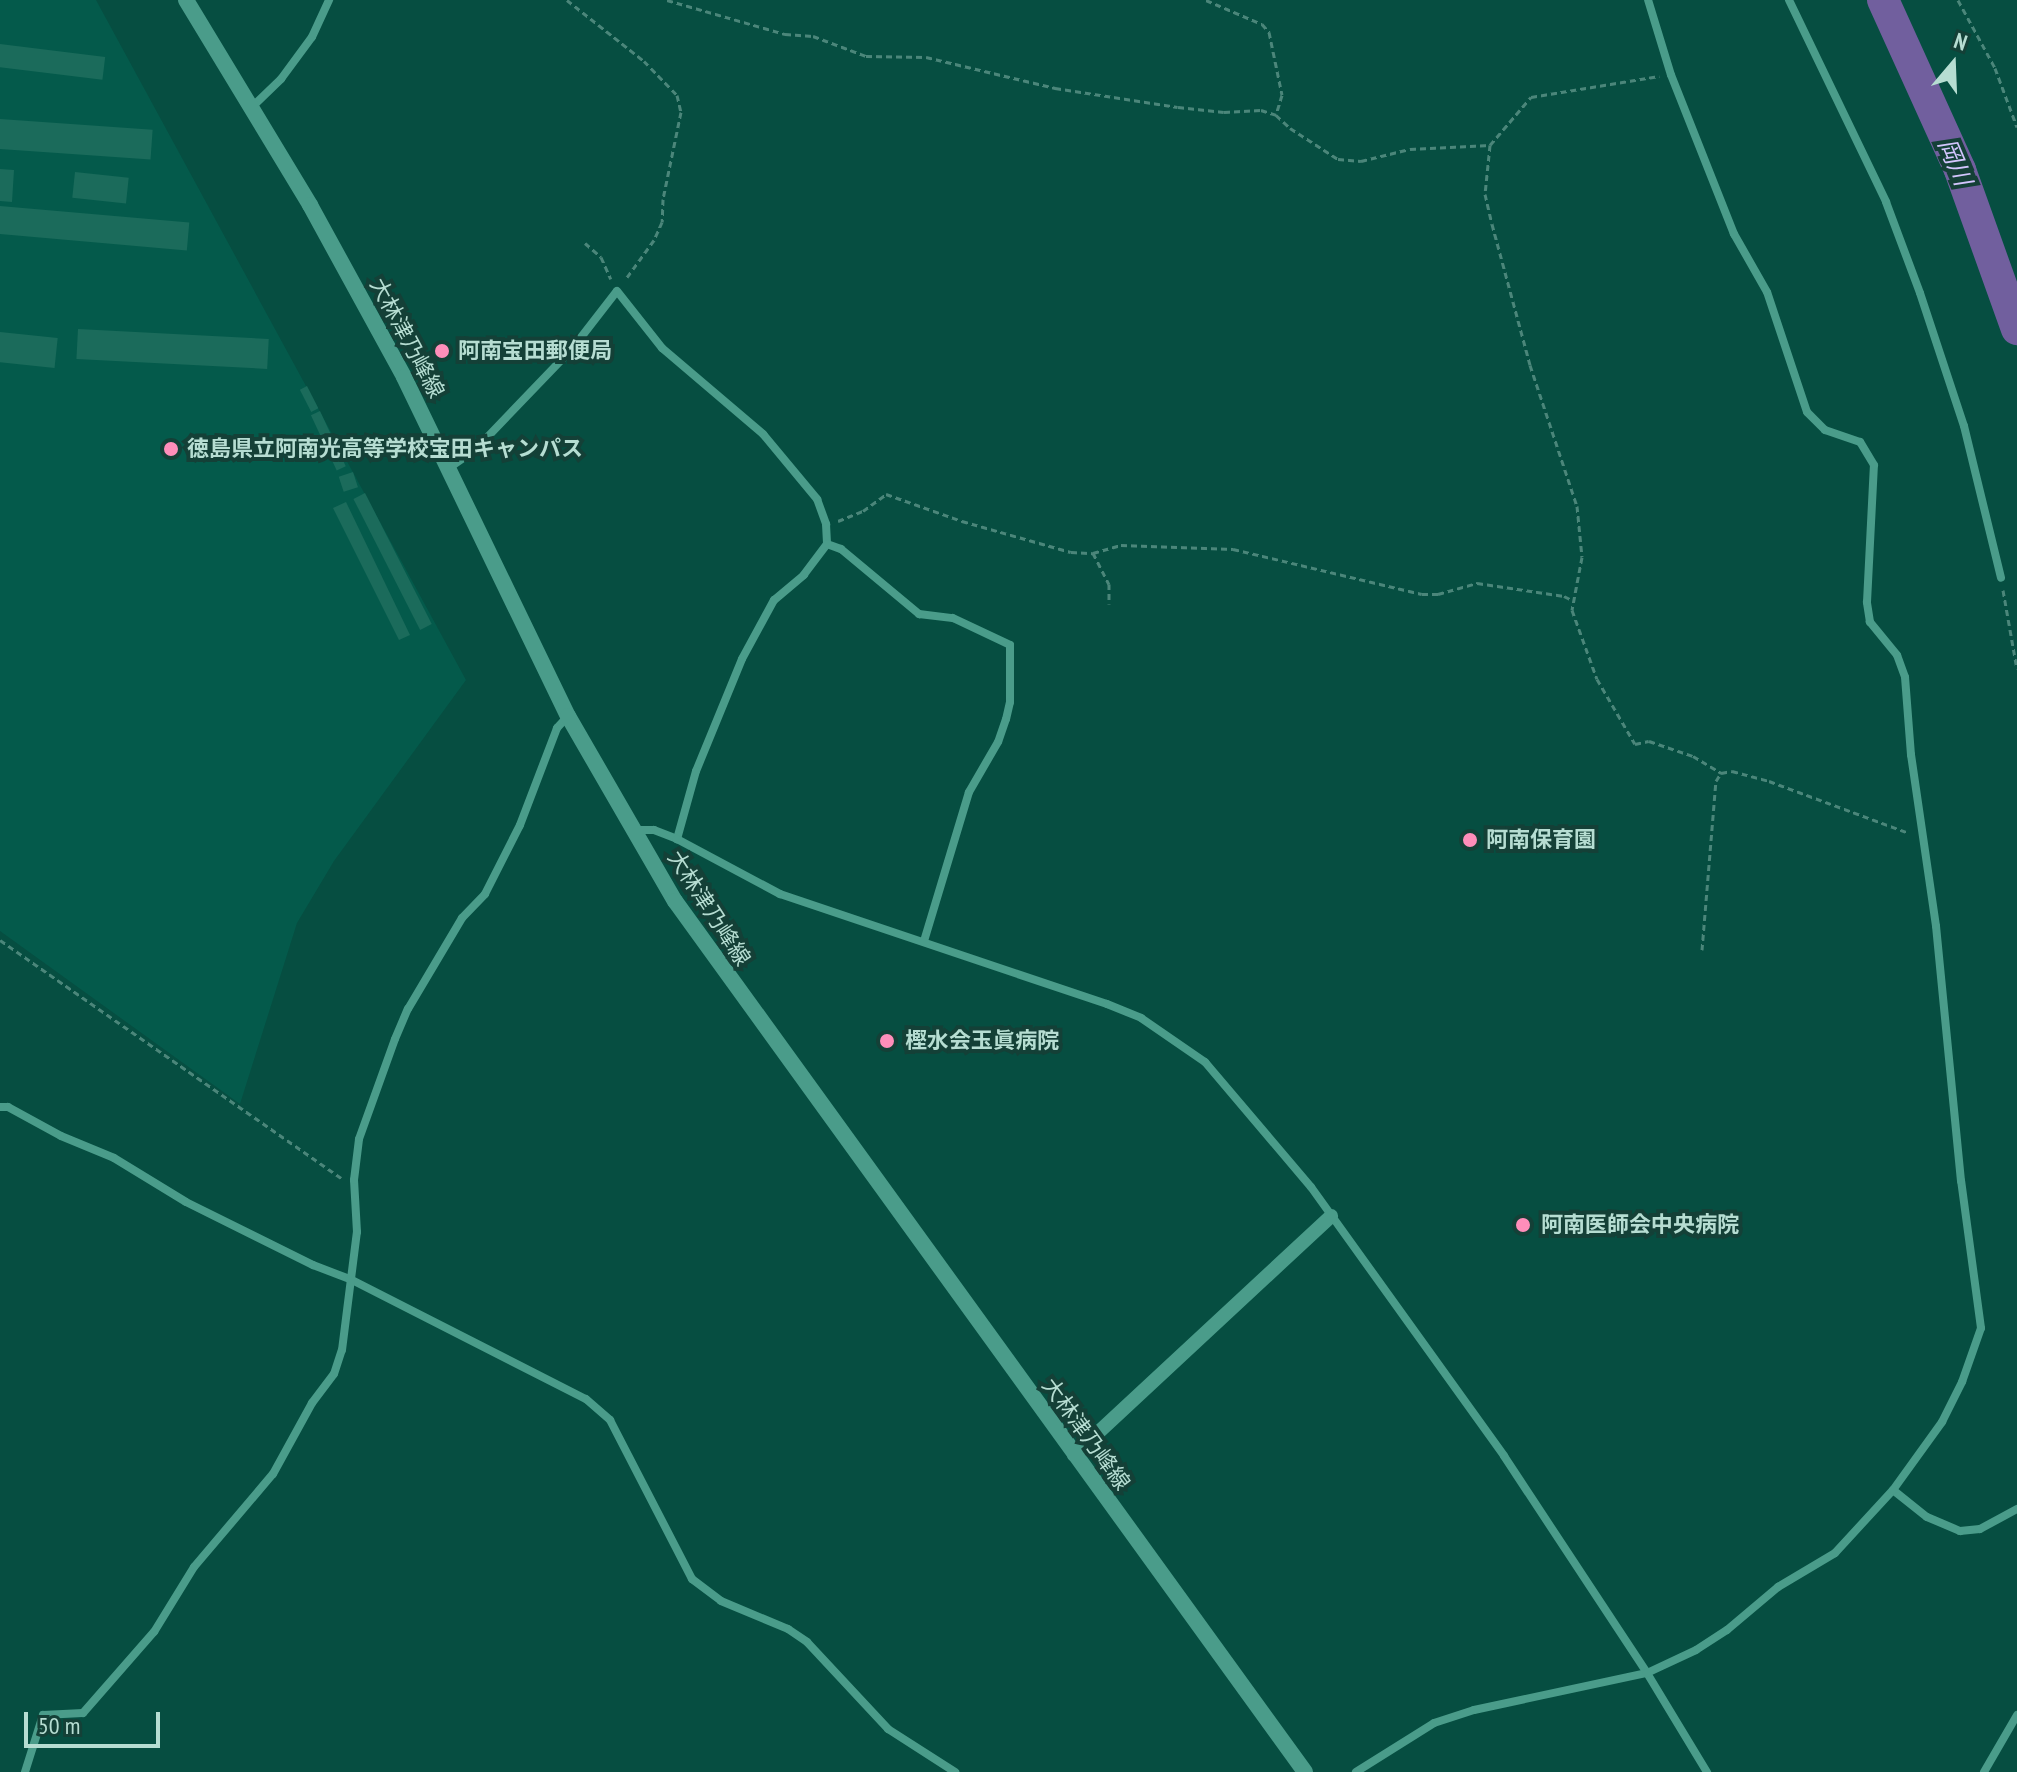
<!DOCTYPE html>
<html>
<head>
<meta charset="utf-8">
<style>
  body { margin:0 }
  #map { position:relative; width:2017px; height:1772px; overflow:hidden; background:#064e41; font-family:"PT Sans Narrow","Noto Sans JP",sans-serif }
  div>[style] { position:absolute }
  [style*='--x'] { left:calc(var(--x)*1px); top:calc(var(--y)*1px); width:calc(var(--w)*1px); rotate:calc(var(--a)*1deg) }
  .built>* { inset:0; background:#045a4b }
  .river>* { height:32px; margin:-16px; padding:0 16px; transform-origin:16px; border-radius:16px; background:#715f9e }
  .building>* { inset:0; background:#1b6b5b; transform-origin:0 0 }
  .path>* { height:3px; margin-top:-1.5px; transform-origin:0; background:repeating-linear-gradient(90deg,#4b867a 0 6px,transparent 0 10px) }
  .minor>* { height:8px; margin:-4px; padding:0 4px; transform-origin:4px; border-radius:4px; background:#4a9c8a }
  .tertiary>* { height:14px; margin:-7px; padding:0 7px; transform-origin:7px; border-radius:7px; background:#4a9c8a }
  .secondary>* { height:16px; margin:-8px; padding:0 8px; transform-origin:8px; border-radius:8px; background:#4a9c8a }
  .dots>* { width:22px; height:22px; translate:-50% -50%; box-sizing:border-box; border:4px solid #144037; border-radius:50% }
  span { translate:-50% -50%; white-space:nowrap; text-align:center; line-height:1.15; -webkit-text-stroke:8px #144037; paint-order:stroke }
  .street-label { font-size:22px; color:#b6ddd2 }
  .poi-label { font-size:22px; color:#b6ddd2; font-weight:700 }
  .left { translate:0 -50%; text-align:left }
  .water-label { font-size:24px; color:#d3c5fd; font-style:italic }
  .north { position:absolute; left:1913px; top:24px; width:80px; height:80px; -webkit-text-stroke:6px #144037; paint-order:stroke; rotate:19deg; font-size:22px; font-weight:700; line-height:32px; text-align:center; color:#b6ddd2 }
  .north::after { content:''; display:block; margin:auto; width:28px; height:36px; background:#b6ddd2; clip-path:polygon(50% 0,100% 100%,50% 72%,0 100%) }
  .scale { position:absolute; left:24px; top:1712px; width:136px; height:36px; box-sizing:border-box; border:4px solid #b6ddd2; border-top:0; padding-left:10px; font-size:24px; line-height:28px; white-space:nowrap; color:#b6ddd2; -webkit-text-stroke:6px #144037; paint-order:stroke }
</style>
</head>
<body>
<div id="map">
  <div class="built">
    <i style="clip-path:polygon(0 0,96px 0,466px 680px,334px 861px,297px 923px,240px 1104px,0 931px)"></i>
  </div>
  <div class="river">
    <i style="--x:1883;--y:0;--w:187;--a:65.6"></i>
    <i style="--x:1960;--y:170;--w:169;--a:70.3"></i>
  </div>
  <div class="building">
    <i style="left:0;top:44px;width:106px;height:23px;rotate:7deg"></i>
    <i style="left:0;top:119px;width:153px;height:30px;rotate:4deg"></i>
    <i style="clip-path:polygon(0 169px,14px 170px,12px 202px,0 201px)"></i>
    <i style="left:75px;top:172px;width:54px;height:26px;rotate:6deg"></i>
    <i style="left:0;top:206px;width:190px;height:28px;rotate:5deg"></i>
    <i style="left:78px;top:329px;width:191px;height:30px;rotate:3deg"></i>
    <i style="left:0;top:332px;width:58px;height:30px;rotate:6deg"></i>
    <i style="left:307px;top:386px;width:25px;height:8px;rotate:63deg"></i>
    <i style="left:320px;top:411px;width:61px;height:10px;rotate:65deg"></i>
    <i style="left:353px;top:472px;width:16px;height:15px;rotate:72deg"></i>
    <i style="left:365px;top:493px;width:147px;height:13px;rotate:63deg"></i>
    <i style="clip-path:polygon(346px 502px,410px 635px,399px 640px,333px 508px)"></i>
  </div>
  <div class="path">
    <i style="--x:567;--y:0;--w:98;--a:38.4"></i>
    <i style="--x:644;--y:61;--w:47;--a:45.9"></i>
    <i style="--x:677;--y:95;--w:17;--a:77"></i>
    <i style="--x:681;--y:112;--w:89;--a:101.7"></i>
    <i style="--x:663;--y:199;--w:23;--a:92"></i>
    <i style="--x:662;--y:222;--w:20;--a:114"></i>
    <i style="--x:654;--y:240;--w:49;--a:125.9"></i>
    <i style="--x:667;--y:0;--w:123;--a:16.1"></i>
    <i style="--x:785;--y:34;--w:28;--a:4"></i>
    <i style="--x:813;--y:36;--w:57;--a:20.7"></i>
    <i style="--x:866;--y:56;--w:60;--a:1"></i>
    <i style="--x:926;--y:57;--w:133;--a:13.5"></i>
    <i style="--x:1055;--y:88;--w:124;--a:8.8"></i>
    <i style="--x:1178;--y:107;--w:46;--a:6.2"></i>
    <i style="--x:1224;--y:112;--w:37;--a:-3"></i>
    <i style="--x:1261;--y:110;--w:16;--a:18"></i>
    <i style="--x:1276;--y:115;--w:19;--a:43"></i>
    <i style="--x:1290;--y:128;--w:57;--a:32.9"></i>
    <i style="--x:1338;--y:159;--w:23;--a:5"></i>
    <i style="--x:1361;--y:161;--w:50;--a:-13.8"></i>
    <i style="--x:1410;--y:149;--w:80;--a:-2.9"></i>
    <i style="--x:1490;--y:145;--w:63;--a:-49.5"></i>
    <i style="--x:1531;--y:97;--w:130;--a:-9.3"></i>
    <i style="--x:1206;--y:0;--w:61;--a:23.2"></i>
    <i style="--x:1262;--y:24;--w:11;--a:49"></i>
    <i style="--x:1269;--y:32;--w:64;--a:78.3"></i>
    <i style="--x:1282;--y:95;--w:21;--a:107"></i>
    <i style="--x:1958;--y:0;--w:77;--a:61.4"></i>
    <i style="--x:1995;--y:68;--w:63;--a:69.6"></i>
    <i style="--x:1490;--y:145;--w:49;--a:95.8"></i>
    <i style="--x:1485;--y:194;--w:31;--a:77"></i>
    <i style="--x:1492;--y:224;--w:146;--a:74.9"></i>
    <i style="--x:1530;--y:365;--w:149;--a:71.6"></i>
    <i style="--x:1577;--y:506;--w:51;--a:84.4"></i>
    <i style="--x:1582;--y:557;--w:54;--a:100.7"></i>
    <i style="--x:1572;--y:610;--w:73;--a:70.1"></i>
    <i style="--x:1597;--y:679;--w:75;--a:59.7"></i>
    <i style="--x:1635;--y:744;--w:14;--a:-12"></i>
    <i style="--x:1649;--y:741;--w:46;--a:18.8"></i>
    <i style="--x:1693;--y:756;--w:33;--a:31"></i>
    <i style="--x:585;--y:243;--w:21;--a:41"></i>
    <i style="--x:601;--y:257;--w:24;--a:66"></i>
    <i style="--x:838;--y:521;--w:27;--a:-22"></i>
    <i style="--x:863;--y:511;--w:29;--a:-36"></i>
    <i style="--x:886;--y:494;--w:81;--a:19.6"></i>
    <i style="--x:962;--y:521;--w:113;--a:15.9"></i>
    <i style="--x:1071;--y:552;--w:22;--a:3"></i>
    <i style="--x:1093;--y:553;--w:29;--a:-16"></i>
    <i style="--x:1121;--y:545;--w:112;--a:2"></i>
    <i style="--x:1233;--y:549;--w:194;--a:13.4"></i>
    <i style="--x:1422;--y:594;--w:16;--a:0"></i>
    <i style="--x:1438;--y:594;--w:41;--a:-15.8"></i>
    <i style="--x:1477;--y:583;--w:88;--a:8.5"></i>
    <i style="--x:1564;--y:596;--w:11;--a:27"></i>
    <i style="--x:1093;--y:553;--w:35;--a:63"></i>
    <i style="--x:1109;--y:584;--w:20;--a:90"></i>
    <i style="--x:2003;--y:590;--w:80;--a:80"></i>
    <i style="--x:0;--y:940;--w:416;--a:34.9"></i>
    <i style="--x:1702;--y:950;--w:170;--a:-85.3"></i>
    <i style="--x:1716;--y:781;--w:9;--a:-58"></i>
    <i style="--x:1721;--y:773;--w:11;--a:-10"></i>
    <i style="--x:1732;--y:771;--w:38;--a:15"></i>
    <i style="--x:1769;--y:781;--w:149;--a:20.4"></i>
  </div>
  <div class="minor">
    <i style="--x:1789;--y:0;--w:224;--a:64.3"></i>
    <i style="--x:1886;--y:202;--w:97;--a:69.5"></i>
    <i style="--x:1920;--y:293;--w:140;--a:71.7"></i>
    <i style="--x:1964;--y:426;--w:156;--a:76.3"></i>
    <i style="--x:251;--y:108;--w:42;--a:-44"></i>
    <i style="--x:281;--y:79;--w:52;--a:-53.6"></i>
    <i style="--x:312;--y:37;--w:41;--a:-65.3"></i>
    <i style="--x:449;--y:468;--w:32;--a:-35"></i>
    <i style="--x:475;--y:450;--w:140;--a:-46.2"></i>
    <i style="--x:572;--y:349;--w:73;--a:-52.2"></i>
    <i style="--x:617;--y:291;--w:73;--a:51.7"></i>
    <i style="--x:662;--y:348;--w:133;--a:40.4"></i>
    <i style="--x:763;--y:434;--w:85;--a:50.3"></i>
    <i style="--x:817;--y:499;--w:27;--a:70"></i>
    <i style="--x:826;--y:524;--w:20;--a:87"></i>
    <i style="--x:827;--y:544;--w:39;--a:127"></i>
    <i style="--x:804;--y:575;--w:39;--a:140"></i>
    <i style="--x:774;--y:600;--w:67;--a:118.5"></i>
    <i style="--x:742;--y:659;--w:121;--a:112.3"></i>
    <i style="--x:696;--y:771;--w:71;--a:105.6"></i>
    <i style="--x:827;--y:544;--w:15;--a:20"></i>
    <i style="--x:841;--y:549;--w:102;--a:39.8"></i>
    <i style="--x:919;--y:614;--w:34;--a:7"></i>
    <i style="--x:953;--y:618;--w:63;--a:25.3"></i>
    <i style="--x:1010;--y:645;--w:57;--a:90"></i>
    <i style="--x:1010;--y:702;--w:17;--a:103"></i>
    <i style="--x:1006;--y:719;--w:24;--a:109"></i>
    <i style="--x:998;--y:742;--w:58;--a:120.1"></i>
    <i style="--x:969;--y:792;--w:156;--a:106.8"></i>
    <i style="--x:634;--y:830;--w:20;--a:0"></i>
    <i style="--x:654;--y:830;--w:25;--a:21"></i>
    <i style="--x:677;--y:839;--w:117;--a:28.1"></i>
    <i style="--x:780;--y:894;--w:345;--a:18.6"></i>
    <i style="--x:1107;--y:1004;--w:37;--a:22"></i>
    <i style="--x:1141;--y:1018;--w:78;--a:34.5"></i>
    <i style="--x:1205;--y:1062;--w:164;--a:49.7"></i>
    <i style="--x:1311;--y:1187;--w:331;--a:54.3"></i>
    <i style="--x:1504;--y:1456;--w:260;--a:56.6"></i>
    <i style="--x:1647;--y:1673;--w:116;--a:58.8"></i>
    <i style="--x:0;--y:1107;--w:8;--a:0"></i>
    <i style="--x:8;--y:1107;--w:60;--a:28.7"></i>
    <i style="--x:61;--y:1136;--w:57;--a:22.5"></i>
    <i style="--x:114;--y:1158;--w:84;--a:31.4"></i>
    <i style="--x:186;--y:1202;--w:142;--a:26.4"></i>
    <i style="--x:313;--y:1265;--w:40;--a:21"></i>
    <i style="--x:350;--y:1279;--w:265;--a:27"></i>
    <i style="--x:586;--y:1399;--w:32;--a:41"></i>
    <i style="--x:610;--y:1420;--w:179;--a:62.7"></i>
    <i style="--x:692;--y:1579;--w:36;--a:37"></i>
    <i style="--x:721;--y:1601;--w:73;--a:22.7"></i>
    <i style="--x:788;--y:1629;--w:23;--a:34"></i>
    <i style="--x:807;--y:1642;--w:119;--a:47"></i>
    <i style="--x:888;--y:1729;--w:80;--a:32.7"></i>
    <i style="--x:1893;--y:1490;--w:43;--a:38.5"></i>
    <i style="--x:1927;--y:1517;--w:36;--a:23"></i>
    <i style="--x:1960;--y:1531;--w:20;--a:-6"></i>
    <i style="--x:1980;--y:1529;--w:42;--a:-28.4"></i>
    <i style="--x:25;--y:1772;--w:60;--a:-72.5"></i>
    <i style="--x:43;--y:1715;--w:40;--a:-2.9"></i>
    <i style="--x:83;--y:1713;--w:108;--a:-48.8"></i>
    <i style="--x:154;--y:1632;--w:76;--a:-58.4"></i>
    <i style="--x:194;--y:1567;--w:122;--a:-49.7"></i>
    <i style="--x:273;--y:1474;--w:81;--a:-61.2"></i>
    <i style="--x:312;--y:1403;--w:36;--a:-53"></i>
    <i style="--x:334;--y:1374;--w:25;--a:-72"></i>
    <i style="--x:342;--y:1350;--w:119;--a:-82.8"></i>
    <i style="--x:357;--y:1232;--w:52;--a:-93.3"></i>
    <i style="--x:354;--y:1180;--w:41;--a:-83"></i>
    <i style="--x:359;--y:1139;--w:106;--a:-70.2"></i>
    <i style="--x:395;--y:1039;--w:33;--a:-67"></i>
    <i style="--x:408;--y:1009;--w:106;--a:-59.3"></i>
    <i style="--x:462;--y:918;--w:33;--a:-46"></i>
    <i style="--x:485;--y:894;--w:77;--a:-63.1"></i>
    <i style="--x:520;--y:825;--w:104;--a:-69.1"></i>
    <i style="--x:557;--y:728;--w:16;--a:-47"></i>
    <i style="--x:1356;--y:1772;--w:92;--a:-32.1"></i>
    <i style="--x:1434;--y:1723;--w:42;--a:-18"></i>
    <i style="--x:1474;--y:1710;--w:177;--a:-12.1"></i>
    <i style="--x:1647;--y:1673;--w:54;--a:-25.1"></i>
    <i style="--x:1696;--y:1650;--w:37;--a:-33"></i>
    <i style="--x:1727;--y:1630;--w:67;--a:-40.1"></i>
    <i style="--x:1778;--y:1587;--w:66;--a:-30.8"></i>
    <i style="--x:1835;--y:1553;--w:86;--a:-47.4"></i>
    <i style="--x:1893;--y:1490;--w:84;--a:-54.2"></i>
    <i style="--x:1942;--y:1422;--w:45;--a:-63.4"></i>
    <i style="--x:1962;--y:1382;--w:57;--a:-70.6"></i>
    <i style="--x:1981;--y:1328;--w:148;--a:-97.7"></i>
    <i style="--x:1961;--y:1181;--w:256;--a:-95.6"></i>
    <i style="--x:1936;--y:926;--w:173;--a:-98.3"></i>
    <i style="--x:1911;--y:755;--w:78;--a:-94.4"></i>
    <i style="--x:1905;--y:677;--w:23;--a:-110"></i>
    <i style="--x:1897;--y:655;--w:43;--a:-129.3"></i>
    <i style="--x:1870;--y:622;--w:20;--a:-99"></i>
    <i style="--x:1867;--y:602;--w:137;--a:-87.1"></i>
    <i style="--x:1874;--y:465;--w:27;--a:-121"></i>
    <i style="--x:1860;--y:442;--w:37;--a:-161"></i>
    <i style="--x:1825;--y:430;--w:25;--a:-135"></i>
    <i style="--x:1807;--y:412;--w:126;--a:-108.4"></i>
    <i style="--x:1767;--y:292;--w:67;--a:-119.6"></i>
    <i style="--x:1734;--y:234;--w:171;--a:-111.6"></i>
    <i style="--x:1671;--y:75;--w:78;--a:-107"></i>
    <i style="--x:1984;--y:1772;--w:66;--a:-59.9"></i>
  </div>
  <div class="tertiary">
    <i style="--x:1074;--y:1455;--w:351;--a:-42.9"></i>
  </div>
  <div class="secondary">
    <i style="--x:186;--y:0;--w:240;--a:58.8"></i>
    <i style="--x:310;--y:205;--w:196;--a:61.3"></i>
    <i style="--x:404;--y:377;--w:377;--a:64.2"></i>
    <i style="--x:568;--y:716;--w:214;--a:60"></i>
    <i style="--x:675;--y:901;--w:1075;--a:54.12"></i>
  </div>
  <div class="dots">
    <i style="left:442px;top:351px;background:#ff8eba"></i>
    <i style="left:171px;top:449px;background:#ff8eba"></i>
    <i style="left:1470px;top:840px;background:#ff8eba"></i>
    <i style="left:887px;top:1041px;background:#ff8eba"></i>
    <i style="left:1523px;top:1225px;background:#ff8eba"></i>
  </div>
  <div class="street-label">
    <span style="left:407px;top:338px;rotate:62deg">大林津乃峰線</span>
    <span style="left:709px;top:908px;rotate:57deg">大林津乃峰線</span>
    <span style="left:1086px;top:1434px;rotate:54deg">大林津乃峰線</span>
  </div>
  <div class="poi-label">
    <span class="left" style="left:458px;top:351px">阿南宝田郵便局</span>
    <span class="left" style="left:187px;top:449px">徳島県立阿南光高等学校宝田キャンパス</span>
    <span class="left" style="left:1486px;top:840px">阿南保育園</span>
    <span class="left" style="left:905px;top:1041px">樫水会玉眞病院</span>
    <span class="left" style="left:1541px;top:1225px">阿南医師会中央病院</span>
  </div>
  <div class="water-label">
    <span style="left:1955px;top:162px;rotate:67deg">岡川</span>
  </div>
  <div class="north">N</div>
  <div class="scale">50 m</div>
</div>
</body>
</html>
